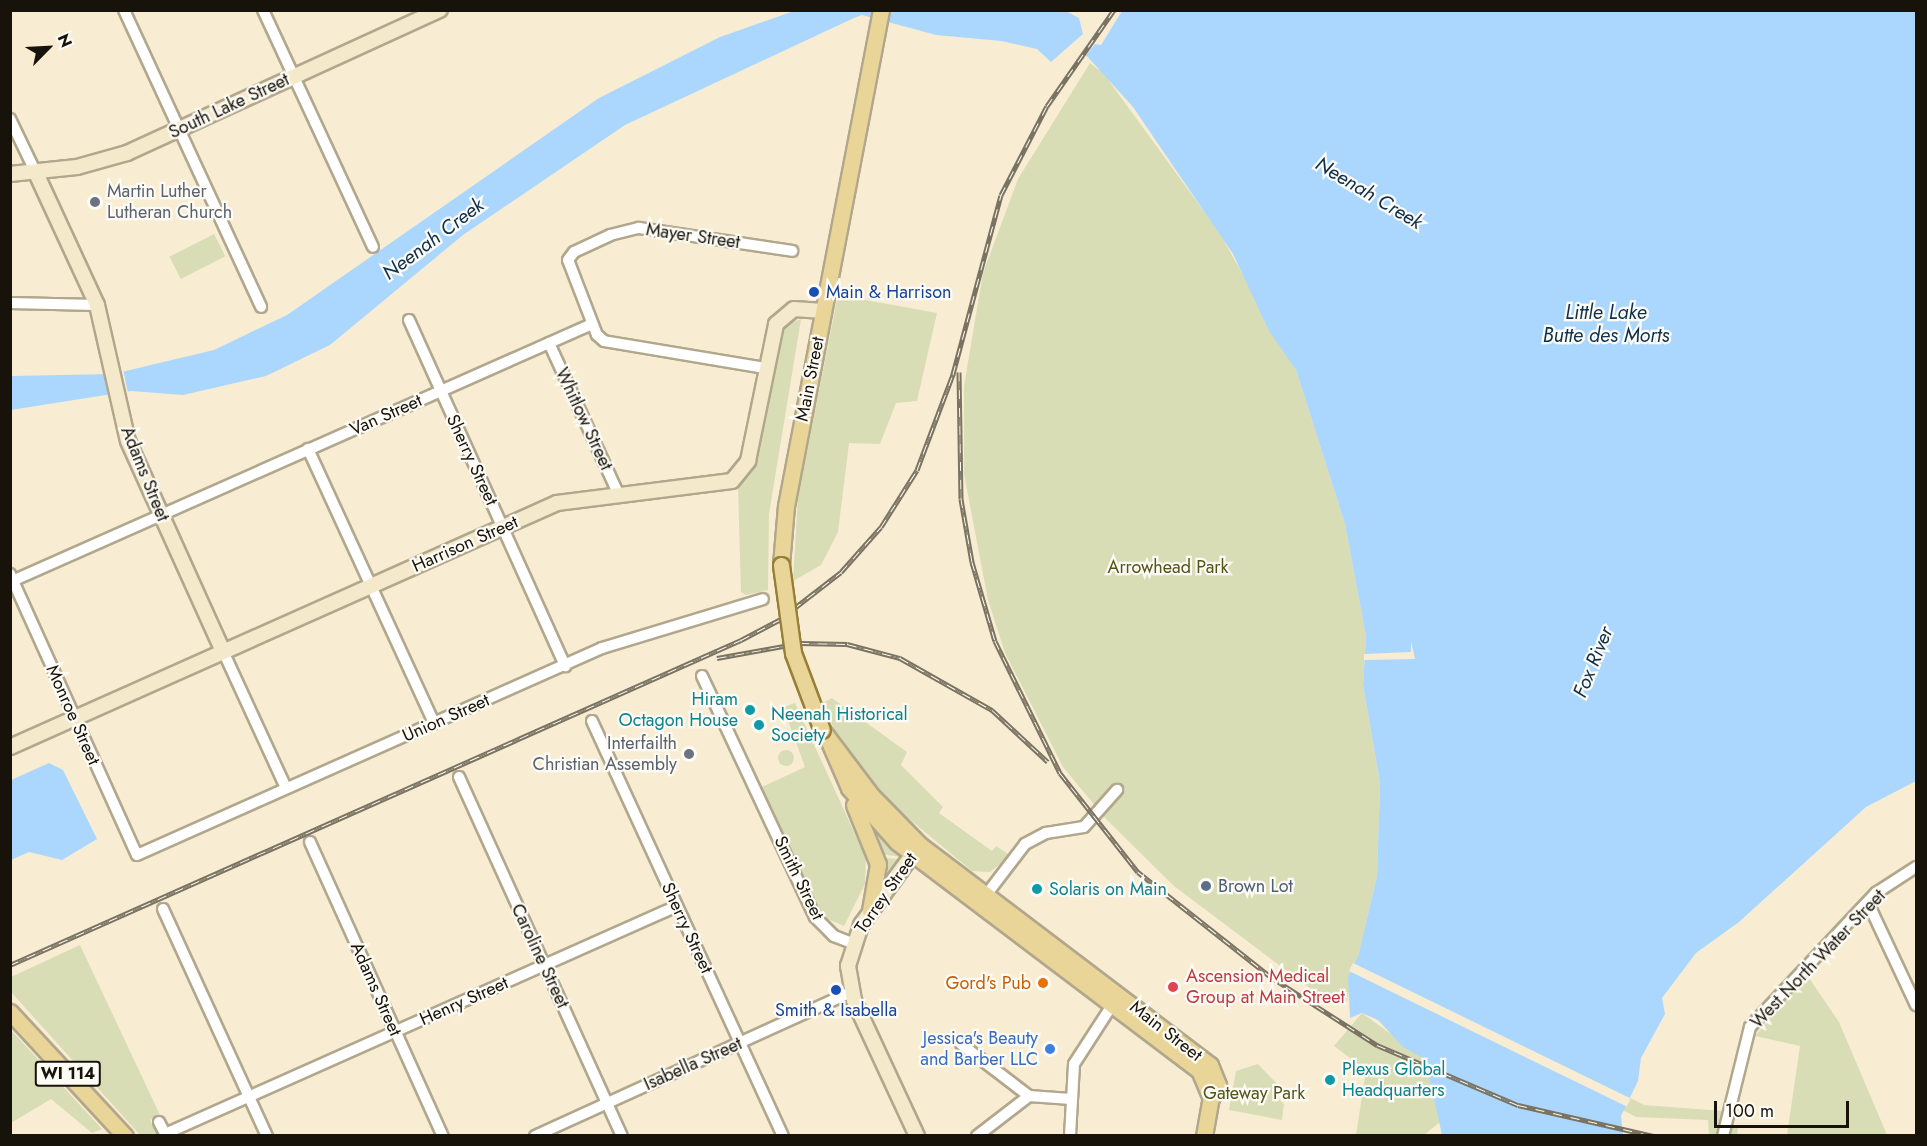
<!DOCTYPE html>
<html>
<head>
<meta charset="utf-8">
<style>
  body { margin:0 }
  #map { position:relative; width:1927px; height:1146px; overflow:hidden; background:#f8edd2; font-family:Jost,sans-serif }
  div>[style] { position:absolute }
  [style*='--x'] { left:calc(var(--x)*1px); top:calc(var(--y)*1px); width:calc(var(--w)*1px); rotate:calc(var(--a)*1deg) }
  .green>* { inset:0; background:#d8ddb5; transform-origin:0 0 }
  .round { border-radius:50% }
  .water>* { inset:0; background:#abd7ff }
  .pier>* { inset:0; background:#f8edd2; transform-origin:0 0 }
  .roads { filter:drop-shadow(2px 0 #b1a78d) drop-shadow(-2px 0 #b1a78d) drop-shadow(0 2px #b1a78d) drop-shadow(0 -2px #b1a78d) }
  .street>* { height:10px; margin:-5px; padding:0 5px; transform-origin:5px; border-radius:5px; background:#fff }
  .secondary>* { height:14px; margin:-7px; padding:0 7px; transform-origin:7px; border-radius:7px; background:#f4eacb }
  .primary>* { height:15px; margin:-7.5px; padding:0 7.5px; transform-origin:7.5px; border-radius:7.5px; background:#ead598 }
  .rail>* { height:5px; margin-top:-2.5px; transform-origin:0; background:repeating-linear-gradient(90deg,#fdfbf5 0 9px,#7a7362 0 18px); box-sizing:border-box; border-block:2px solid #7a7362 }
  .bridges { filter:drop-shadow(2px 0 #977f39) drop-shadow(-2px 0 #977f39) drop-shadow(0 2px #977f39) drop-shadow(0 -2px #977f39) }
  .primary-bridge>* { height:15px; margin:-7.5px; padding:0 7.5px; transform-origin:7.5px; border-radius:7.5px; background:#ead598 }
  .dots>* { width:16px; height:16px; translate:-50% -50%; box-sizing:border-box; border:3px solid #fdfbf5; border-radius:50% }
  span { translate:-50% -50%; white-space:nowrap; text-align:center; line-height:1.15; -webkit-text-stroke:4.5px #fdfbf5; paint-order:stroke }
  .shield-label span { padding:2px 4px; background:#fdfbf5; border:2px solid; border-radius:4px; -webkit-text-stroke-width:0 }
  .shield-label { font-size:16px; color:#17130a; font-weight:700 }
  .street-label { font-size:18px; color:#17130a }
  .worship-label { font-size:18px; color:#5b616d }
  .left { translate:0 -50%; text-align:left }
  .right { translate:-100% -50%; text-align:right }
  .transit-label { font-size:18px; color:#164399 }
  .park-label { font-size:18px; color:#525518 }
  .culture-label { font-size:18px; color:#0d838f }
  .service-label { font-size:18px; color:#4e5e75 }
  .health-label { font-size:18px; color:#be3a42 }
  .food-label { font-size:18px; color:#c56008 }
  .shop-label { font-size:18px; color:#366cbe }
  .water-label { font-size:20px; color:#0f304b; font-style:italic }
  .frame { position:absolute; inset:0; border:12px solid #17130a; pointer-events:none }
  .north { position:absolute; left:18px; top:18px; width:60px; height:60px; -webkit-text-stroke:4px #fdfbf5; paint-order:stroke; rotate:66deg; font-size:16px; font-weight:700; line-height:24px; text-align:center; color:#17130a }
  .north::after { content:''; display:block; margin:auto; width:21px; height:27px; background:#17130a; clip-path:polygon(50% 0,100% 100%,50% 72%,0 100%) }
  .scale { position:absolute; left:1714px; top:1101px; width:135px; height:27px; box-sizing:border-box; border:3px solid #17130a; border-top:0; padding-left:8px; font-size:18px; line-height:21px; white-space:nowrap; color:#17130a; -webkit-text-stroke:4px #fdfbf5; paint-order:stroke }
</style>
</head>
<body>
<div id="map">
  <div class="green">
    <i style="clip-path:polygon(1142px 11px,1109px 81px,1219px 232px,1296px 370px,1345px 524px,1366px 635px,1363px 685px,1380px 783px,1377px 876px,1358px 958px,1644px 1105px,1723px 1111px,1720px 1124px,1738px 1128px,1737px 1135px,1709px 1135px,1708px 1120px,1636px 1117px,1353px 969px,1347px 1001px,1331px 1004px,1174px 886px,1106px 819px,1063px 767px,1005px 653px,988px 600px,964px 474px,964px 386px,983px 273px,1018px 179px,1090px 63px,1099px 70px)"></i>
    <i style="left:214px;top:234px;width:25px;height:50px;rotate:63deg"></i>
    <i style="clip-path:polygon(838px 295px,937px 313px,917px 401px,896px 403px,880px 444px,849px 443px,838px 532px,821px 565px,793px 581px,798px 496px)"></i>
    <i style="clip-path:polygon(801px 319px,769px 514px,768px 590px,746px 595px,741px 592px,738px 487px,754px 460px,782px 326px)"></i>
    <i style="clip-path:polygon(832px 698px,907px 752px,901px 765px,943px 807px,939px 813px,992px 851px,996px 846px,1008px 854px,1003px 862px,990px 872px,972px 871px,874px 790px,835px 731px,822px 703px)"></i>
    <i style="clip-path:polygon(795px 703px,866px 858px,865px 884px,844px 926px,823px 917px,762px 787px,805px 767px,783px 707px)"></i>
    <i class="round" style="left:778px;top:750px;width:16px;height:16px"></i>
    <i style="clip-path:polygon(872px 827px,901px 855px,901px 857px,881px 854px)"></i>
    <i style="clip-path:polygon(882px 858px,899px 859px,883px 880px,881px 880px)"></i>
    <i style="clip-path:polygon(80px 945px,160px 1115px,150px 1120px,157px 1135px,140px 1135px,11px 992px,11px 977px)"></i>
    <i style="clip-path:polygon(1807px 975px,1839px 1022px,1887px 1135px,1787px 1135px,1800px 1046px,1755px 1036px)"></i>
    <i style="clip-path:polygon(1362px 1013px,1425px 1059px,1440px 1122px,1424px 1135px,1356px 1135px,1366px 1070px,1334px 1046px)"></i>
    <i style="clip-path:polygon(10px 1030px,11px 1030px,102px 1129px,92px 1133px,51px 1099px,11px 1123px)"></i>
    <i style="clip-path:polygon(1258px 1064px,1280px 1087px,1276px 1097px,1284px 1104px,1282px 1120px,1229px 1110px,1236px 1071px)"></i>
  </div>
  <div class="water">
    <i style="clip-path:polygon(1064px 10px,1079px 18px,1083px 34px,1051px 62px,1037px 49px,1001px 41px,936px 35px,862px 15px,854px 18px,625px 125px,463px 235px,330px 345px,266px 376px,183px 395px,131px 391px,11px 410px,11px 376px,113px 374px,214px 350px,287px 315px,599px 98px,720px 37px,794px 11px)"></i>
    <i style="clip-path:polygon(1122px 11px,1916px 11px,1916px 781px,1866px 807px,1739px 922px,1696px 953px,1662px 998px,1665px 1014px,1641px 1058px,1638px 1081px,1621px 1116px,1623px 1135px,1442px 1135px,1425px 1059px,1403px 1047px,1378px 1020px,1362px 1013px,1350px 1018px,1348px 977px,1358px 957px,1377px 876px,1380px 783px,1363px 685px,1366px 636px,1345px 524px,1296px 370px,1269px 331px,1233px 254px,1133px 107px,1086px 55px,1095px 44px,1101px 45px)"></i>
    <i style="clip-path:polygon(49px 763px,63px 770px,97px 839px,62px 860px,29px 852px,11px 860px,11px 780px)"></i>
  </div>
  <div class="pier">
    <i style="left:123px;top:369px;width:25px;height:20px;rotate:78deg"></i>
    <i style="clip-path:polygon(1411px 641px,1415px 659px,1364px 660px,1364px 654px,1411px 652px)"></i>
    <i style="left:1353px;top:963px;width:309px;height:9px;rotate:26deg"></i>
  </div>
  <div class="roads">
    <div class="street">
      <i style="--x:124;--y:10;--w:327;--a:65.2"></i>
      <i style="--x:263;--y:10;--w:261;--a:65.1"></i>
      <i style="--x:10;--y:119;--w:60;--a:64.3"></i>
      <i style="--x:10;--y:303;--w:87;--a:1.3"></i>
      <i style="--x:409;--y:320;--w:380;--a:65.7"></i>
      <i style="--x:549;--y:343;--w:167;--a:65.3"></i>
      <i style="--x:765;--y:368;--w:163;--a:-170.5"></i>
      <i style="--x:604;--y:341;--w:9;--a:-139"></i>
      <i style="--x:597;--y:335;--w:80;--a:-111.1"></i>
      <i style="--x:568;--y:260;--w:10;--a:-53"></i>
      <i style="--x:574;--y:252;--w:40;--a:-25"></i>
      <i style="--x:610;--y:235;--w:30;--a:-14"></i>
      <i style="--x:639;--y:228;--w:155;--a:8.5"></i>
      <i style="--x:308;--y:449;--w:302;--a:65.3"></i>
      <i style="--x:10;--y:574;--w:308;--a:65.7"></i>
      <i style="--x:137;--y:855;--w:509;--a:-24"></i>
      <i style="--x:602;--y:648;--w:168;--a:-16.9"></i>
      <i style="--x:10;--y:582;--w:637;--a:-23.91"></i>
      <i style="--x:223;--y:651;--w:151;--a:65.3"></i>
      <i style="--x:702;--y:676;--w:266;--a:64.9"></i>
      <i style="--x:815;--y:917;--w:27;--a:45"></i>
      <i style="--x:834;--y:936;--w:19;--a:21"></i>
      <i style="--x:592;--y:721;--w:457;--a:65.3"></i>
      <i style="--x:459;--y:777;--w:394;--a:65.6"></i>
      <i style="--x:310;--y:842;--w:323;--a:65.7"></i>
      <i style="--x:983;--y:899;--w:69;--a:-52.6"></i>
      <i style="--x:1025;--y:844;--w:24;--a:-28"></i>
      <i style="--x:1046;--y:833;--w:38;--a:-9"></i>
      <i style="--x:1084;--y:827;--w:50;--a:-48.3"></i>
      <i style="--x:1868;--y:903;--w:113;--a:64.8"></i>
      <i style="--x:163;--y:909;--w:250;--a:65.4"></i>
      <i style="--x:961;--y:1044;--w:86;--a:37.4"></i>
      <i style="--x:159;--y:1122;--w:13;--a:63"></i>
      <i style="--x:165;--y:1134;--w:560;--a:-24"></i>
      <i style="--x:535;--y:1136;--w:347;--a:-24.5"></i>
      <i style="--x:977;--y:1136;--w:66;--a:-37.6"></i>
      <i style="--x:1029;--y:1096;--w:42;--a:4.1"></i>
      <i style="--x:1070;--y:1136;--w:72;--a:-86.8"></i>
      <i style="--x:1074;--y:1064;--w:77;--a:-57.1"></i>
      <i style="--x:1723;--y:1136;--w:112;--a:-76.1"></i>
      <i style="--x:1750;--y:1027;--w:184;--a:-46.8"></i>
      <i style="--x:1876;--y:893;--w:48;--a:-33"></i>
    </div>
    <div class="secondary">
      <i style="--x:36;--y:173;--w:145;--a:65.2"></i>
      <i style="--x:97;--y:305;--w:139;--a:77.2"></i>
      <i style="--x:128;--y:441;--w:230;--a:65.7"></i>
      <i style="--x:10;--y:174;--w:67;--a:-6"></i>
      <i style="--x:77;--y:167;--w:52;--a:-15.6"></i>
      <i style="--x:127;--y:153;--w:344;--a:-24.6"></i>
      <i style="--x:10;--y:747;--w:599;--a:-24.04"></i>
      <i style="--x:557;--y:503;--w:176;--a:-7.2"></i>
      <i style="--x:732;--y:481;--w:26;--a:-51"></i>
      <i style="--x:748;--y:461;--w:140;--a:-78.4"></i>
      <i style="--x:776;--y:324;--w:23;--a:-40"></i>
      <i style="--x:794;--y:309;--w:29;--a:4"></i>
      <i style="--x:917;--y:1136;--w:150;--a:-114.9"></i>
      <i style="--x:854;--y:1000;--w:35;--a:-100"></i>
      <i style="--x:848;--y:966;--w:43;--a:-72.4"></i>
      <i style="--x:861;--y:925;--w:97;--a:-53.8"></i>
    </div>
    <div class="primary">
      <i style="--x:781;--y:565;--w:59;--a:-85.2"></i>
      <i style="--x:786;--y:506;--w:505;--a:-79.16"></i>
      <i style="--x:822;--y:730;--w:83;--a:52.9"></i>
      <i style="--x:872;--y:796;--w:69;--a:45.6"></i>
      <i style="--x:920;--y:845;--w:364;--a:37.2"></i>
      <i style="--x:1210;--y:1065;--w:22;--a:68"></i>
      <i style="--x:1218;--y:1085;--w:15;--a:118"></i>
      <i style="--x:830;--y:744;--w:48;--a:66.6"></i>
      <i style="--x:849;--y:788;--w:72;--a:48.4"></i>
      <i style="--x:897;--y:842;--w:378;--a:37.1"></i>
      <i style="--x:1199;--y:1070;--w:30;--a:67"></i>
      <i style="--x:854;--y:805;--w:64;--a:67.9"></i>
      <i style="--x:878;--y:864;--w:48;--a:99.7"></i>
      <i style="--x:10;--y:1012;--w:169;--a:47.2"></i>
      <i style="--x:1204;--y:1136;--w:39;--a:-80"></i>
    </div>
  </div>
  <div class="rail">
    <i style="--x:959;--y:372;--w:127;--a:89.1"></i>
    <i style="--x:961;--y:499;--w:64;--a:80.1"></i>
    <i style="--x:972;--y:562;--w:82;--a:73.8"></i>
    <i style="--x:995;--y:641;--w:147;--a:63.8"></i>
    <i style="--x:1060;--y:773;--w:126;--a:51.8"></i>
    <i style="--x:1138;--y:872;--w:169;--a:38.3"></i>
    <i style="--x:1271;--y:977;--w:126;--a:32.7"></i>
    <i style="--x:1377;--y:1045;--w:153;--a:23.1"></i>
    <i style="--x:1518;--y:1105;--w:139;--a:12.9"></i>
    <i style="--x:717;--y:658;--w:84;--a:-10.2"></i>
    <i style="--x:800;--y:643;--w:47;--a:1.2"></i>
    <i style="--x:847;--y:644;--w:55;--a:14.8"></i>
    <i style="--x:900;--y:658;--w:106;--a:29.5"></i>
    <i style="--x:992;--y:710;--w:76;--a:42.9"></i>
    <i style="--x:10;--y:965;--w:800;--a:-23.97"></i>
    <i style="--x:741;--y:640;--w:43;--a:-27.8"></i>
    <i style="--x:779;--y:620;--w:78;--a:-37.7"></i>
    <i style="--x:841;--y:572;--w:60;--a:-48.4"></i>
    <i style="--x:881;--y:527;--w:67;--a:-57.7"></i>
    <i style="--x:917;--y:470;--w:103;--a:-69.4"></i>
    <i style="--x:953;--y:374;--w:185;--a:-75"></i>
    <i style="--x:1001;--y:195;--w:100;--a:-62.7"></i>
    <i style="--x:1047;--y:106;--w:117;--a:-55.1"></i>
  </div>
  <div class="bridges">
    <div class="primary-bridge">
      <i style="--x:781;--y:565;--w:89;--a:82.2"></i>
      <i style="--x:793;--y:653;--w:82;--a:69.4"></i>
    </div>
  </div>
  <div class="dots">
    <i style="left:95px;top:202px;background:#6b7280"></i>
    <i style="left:814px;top:292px;background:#1a4fb4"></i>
    <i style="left:750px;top:710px;background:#0f9aa8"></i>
    <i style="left:759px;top:725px;background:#0f9aa8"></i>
    <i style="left:689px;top:754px;background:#6b7280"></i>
    <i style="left:1206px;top:886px;background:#5c6f8a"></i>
    <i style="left:1037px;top:889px;background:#0f9aa8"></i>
    <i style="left:1043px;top:983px;background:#e8710a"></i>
    <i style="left:1173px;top:987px;background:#e0444e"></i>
    <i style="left:836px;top:990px;background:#1a4fb4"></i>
    <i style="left:1050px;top:1049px;background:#3f7fe0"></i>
    <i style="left:1330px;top:1080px;background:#0f9aa8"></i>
  </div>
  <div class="shield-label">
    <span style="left:68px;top:1074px">WI 114</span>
  </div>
  <div class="street-label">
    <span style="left:229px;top:106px;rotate:-25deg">South Lake Street</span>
    <span style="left:693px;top:236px;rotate:8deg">Mayer Street</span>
    <span style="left:810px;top:379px;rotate:-79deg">Main Street</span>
    <span style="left:386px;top:415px;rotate:-24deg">Van Street</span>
    <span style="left:584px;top:419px;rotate:65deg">Whitlow Street</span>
    <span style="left:472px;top:460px;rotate:65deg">Sherry Street</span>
    <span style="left:145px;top:474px;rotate:68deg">Adams Street</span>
    <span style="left:465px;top:544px;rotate:-24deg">Harrison Street</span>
    <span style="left:73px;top:715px;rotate:66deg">Monroe Street</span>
    <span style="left:446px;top:718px;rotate:-24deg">Union Street</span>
    <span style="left:799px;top:878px;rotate:64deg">Smith Street</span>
    <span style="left:886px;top:893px;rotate:-55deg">Torrey Street</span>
    <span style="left:687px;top:928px;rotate:65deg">Sherry Street</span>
    <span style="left:540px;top:956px;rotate:65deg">Caroline Street</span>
    <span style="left:1818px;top:959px;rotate:-46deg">West North Water Street</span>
    <span style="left:376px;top:989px;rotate:66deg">Adams Street</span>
    <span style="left:464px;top:1001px;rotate:-24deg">Henry Street</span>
    <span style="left:1166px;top:1031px;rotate:38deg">Main Street</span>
    <span style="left:693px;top:1064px;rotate:-24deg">Isabella Street</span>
  </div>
  <div class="worship-label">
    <span class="left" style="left:107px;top:202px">Martin Luther<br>Lutheran Church</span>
    <span class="right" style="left:677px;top:754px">Interfailth<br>Christian Assembly</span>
  </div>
  <div class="transit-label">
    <span class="left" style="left:826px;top:292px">Main &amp; Harrison</span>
    <span style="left:836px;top:1010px">Smith &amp; Isabella</span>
  </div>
  <div class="park-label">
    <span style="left:1168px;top:567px">Arrowhead Park</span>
    <span style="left:1254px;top:1093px">Gateway Park</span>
  </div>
  <div class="culture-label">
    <span class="right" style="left:738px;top:710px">Hiram<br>Octagon House</span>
    <span class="left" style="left:771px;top:725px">Neenah Historical<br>Society</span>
    <span class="left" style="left:1049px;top:889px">Solaris on Main</span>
    <span class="left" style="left:1342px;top:1080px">Plexus Global<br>Headquarters</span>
  </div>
  <div class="service-label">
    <span class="left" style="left:1218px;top:886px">Brown Lot</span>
  </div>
  <div class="health-label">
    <span class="left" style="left:1186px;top:987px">Ascension Medical<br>Group at Main Street</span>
  </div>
  <div class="food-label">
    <span class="right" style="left:1031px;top:983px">Gord's Pub</span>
  </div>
  <div class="shop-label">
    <span class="right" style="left:1038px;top:1049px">Jessica's Beauty<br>and Barber LLC</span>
  </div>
  <div class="water-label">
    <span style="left:1369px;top:193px;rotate:31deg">Neenah Creek</span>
    <span style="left:433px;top:239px;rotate:-37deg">Neenah Creek</span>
    <span style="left:1606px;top:324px">Little Lake<br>Butte des Morts</span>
    <span style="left:1593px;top:662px;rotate:-68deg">Fox River</span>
  </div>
  <div class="frame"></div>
  <div class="north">N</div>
  <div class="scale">100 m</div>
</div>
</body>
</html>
